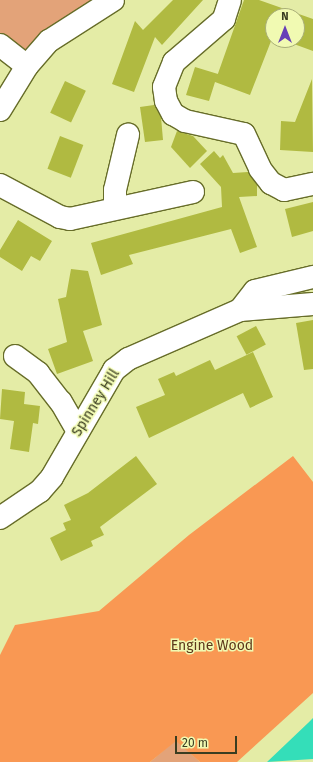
<!DOCTYPE html>
<html>
<head>
<meta charset="utf-8">
<style>
  body { margin:0 }
  #map { position:relative; width:313px; height:762px; overflow:hidden; background:#e4eca6; font-family:"Fira Sans",sans-serif }
  div>[style] { position:absolute }
  [style*='--x'] { left:calc(var(--x)*1px); top:calc(var(--y)*1px); width:calc(var(--w)*1px); rotate:calc(var(--a)*1deg) }
  .green>* { inset:0; background:#e3a379 }
  .forest>* { inset:0; background:#f99853 }
  .water>* { inset:0; background:#34deb9 }
  .building>* { inset:0; background:#b0ba41; transform-origin:0 0 }
  .roads { filter:drop-shadow(1px 0 #676d29) drop-shadow(-1px 0 #676d29) drop-shadow(0 1px #676d29) drop-shadow(0 -1px #676d29) }
  .minor>* { height:22px; margin:-11px; padding:0 11px; transform-origin:11px; border-radius:11px; background:#fff }
  span { translate:-50% -50%; white-space:nowrap; text-align:center; line-height:1.15; -webkit-text-stroke:3px #f1fab2; paint-order:stroke }
  .street-label { font-size:14px; color:#3a3d21 }
  .park-label { font-size:14px; color:#5e371b }
  .north { position:absolute; left:265px; top:8px; width:40px; height:40px; box-sizing:border-box; background:#f1fab2; border:1px solid #a8ae78; border-radius:50%; rotate:0deg; font-size:11px; font-weight:700; line-height:16px; text-align:center; color:#3a3d21 }
  .north::after { content:''; display:block; margin:auto; width:14px; height:18px; background:#673fb7; clip-path:polygon(50% 0,100% 100%,50% 72%,0 100%) }
  .scale { position:absolute; left:175px; top:736px; width:62px; height:18px; box-sizing:border-box; border:2px solid #3a3d21; border-top:0; padding-left:5px; font-size:12px; line-height:14px; white-space:nowrap; color:#3a3d21; -webkit-text-stroke:3px #f1fab2; paint-order:stroke }
</style>
</head>
<body>
<div id="map">
  <div class="green">
    <i style="clip-path:polygon(0 0,112px 0,27px 66px,0 45px)"></i>
    <i style="clip-path:polygon(176px 740px,200px 762px,150px 762px)"></i>
  </div>
  <div class="forest">
    <i style="clip-path:polygon(293px 456px,313px 482px,313px 693px,237px 762px,200px 762px,176px 741px,150px 762px,0 762px,0 655px,15px 625px,99px 611px,189px 535px)"></i>
  </div>
  <div class="water">
    <i style="clip-path:polygon(313px 718px,313px 759px,267px 762px,308px 723px)"></i>
  </div>
  <div class="building">
    <i style="clip-path:polygon(173px 0,203px 0,162px 45px,155px 37px,134px 92px,112px 84px,135px 21px,143px 30px)"></i>
    <i style="clip-path:polygon(244px 0,259px 0,313px 19px,313px 51px,283px 40px,297px 40px,297px 16px,273px 16px,273px 36px,250px 95px,215px 82px,209px 101px,186px 95px,195px 67px,218px 74px,215px 82px)"></i>
    <i style="clip-path:polygon(312px 79px,313px 152px,280px 150px,281px 121px,295px 122px)"></i>
    <i style="left:65px;top:81px;width:23px;height:35px;rotate:25deg"></i>
    <i style="clip-path:polygon(154px 105px,161px 117px,163px 140px,145px 142px,140px 107px)"></i>
    <i style="clip-path:polygon(177px 131px,193px 136px,207px 151px,190px 168px,171px 147px)"></i>
    <i style="left:60px;top:136px;width:25px;height:35px;rotate:21deg"></i>
    <i style="clip-path:polygon(214px 151px,220px 158px,223px 155px,233px 173px,248px 172px,257px 185px,257px 196px,239px 197px,257px 247px,240px 253px,231px 229px,129px 255px,133px 264px,101px 275px,91px 243px,222px 207px,221px 187px,200px 164px)"></i>
    <i style="clip-path:polygon(313px 202px,313px 231px,292px 237px,285px 209px)"></i>
    <i style="clip-path:polygon(18px 220px,52px 241px,40px 261px,31px 256px,22px 271px,0 257px,0 250px)"></i>
    <i style="clip-path:polygon(71px 269px,88px 271px,102px 325px,83px 331px,93px 361px,57px 374px,48px 349px,67px 342px,58px 299px,66px 297px)"></i>
    <i style="clip-path:polygon(313px 320px,313px 369px,304px 370px,296px 323px)"></i>
    <i style="left:256px;top:326px;width:21px;height:22px;rotate:62deg"></i>
    <i style="clip-path:polygon(253px 352px,273px 397px,250px 408px,243px 393px,149px 438px,136px 407px,165px 395px,158px 379px,174px 372px,176px 376px,210px 360px,215px 370px)"></i>
    <i style="clip-path:polygon(2px 389px,25px 392px,24px 404px,40px 406px,38px 424px,33px 423px,29px 452px,10px 449px,14px 421px,0 419px)"></i>
    <i style="clip-path:polygon(136px 456px,157px 484px,100px 527px,104px 535px,91px 541px,93px 546px,61px 561px,50px 538px,66px 530px,63px 523px,71px 520px,64px 505px,88px 493px)"></i>
  </div>
  <div class="roads">
    <div class="minor">
      <i style="--x:230;--y:0;--w:20;--a:108"></i>
      <i style="--x:224;--y:19;--w:66;--a:139.3"></i>
      <i style="--x:174;--y:62;--w:27;--a:112"></i>
      <i style="--x:164;--y:87;--w:14;--a:82"></i>
      <i style="--x:166;--y:101;--w:15;--a:62"></i>
      <i style="--x:173;--y:114;--w:14;--a:30"></i>
      <i style="--x:185;--y:121;--w:60;--a:12.4"></i>
      <i style="--x:244;--y:134;--w:38;--a:65"></i>
      <i style="--x:260;--y:169;--w:18;--a:52"></i>
      <i style="--x:271;--y:183;--w:15;--a:28"></i>
      <i style="--x:284;--y:190;--w:30;--a:-12"></i>
      <i style="--x:0;--y:45;--w:34;--a:38"></i>
      <i style="--x:0;--y:110;--w:52;--a:-58.5"></i>
      <i style="--x:27;--y:66;--w:33;--a:-49"></i>
      <i style="--x:49;--y:41;--w:76;--a:-32.6"></i>
      <i style="--x:0;--y:185;--w:68;--a:28.1"></i>
      <i style="--x:60;--y:217;--w:10;--a:11"></i>
      <i style="--x:70;--y:219;--w:126;--a:-12.4"></i>
      <i style="--x:115;--y:207;--w:17;--a:-90"></i>
      <i style="--x:115;--y:190;--w:57;--a:-76.7"></i>
      <i style="--x:240;--y:310;--w:24;--a:-52"></i>
      <i style="--x:255;--y:291;--w:60;--a:-13.6"></i>
      <i style="--x:15;--y:356;--w:29;--a:36"></i>
      <i style="--x:38;--y:373;--w:37;--a:52"></i>
      <i style="--x:61;--y:402;--w:34;--a:60"></i>
      <i style="--x:0;--y:518;--w:48;--a:-34"></i>
      <i style="--x:40;--y:491;--w:18;--a:-49"></i>
      <i style="--x:52;--y:477;--w:124;--a:-59.9"></i>
      <i style="--x:114;--y:370;--w:18;--a:-38"></i>
      <i style="--x:128;--y:359;--w:122;--a:-23.6"></i>
      <i style="--x:240;--y:310;--w:73;--a:-4.7"></i>
    </div>
  </div>
  <div class="street-label">
    <span style="left:96px;top:403px;rotate:-58deg">Spinney Hill</span>
  </div>
  <div class="park-label">
    <span style="left:212px;top:646px">Engine Wood</span>
  </div>
  <div class="north">N</div>
  <div class="scale">20 m</div>
</div>
</body>
</html>
